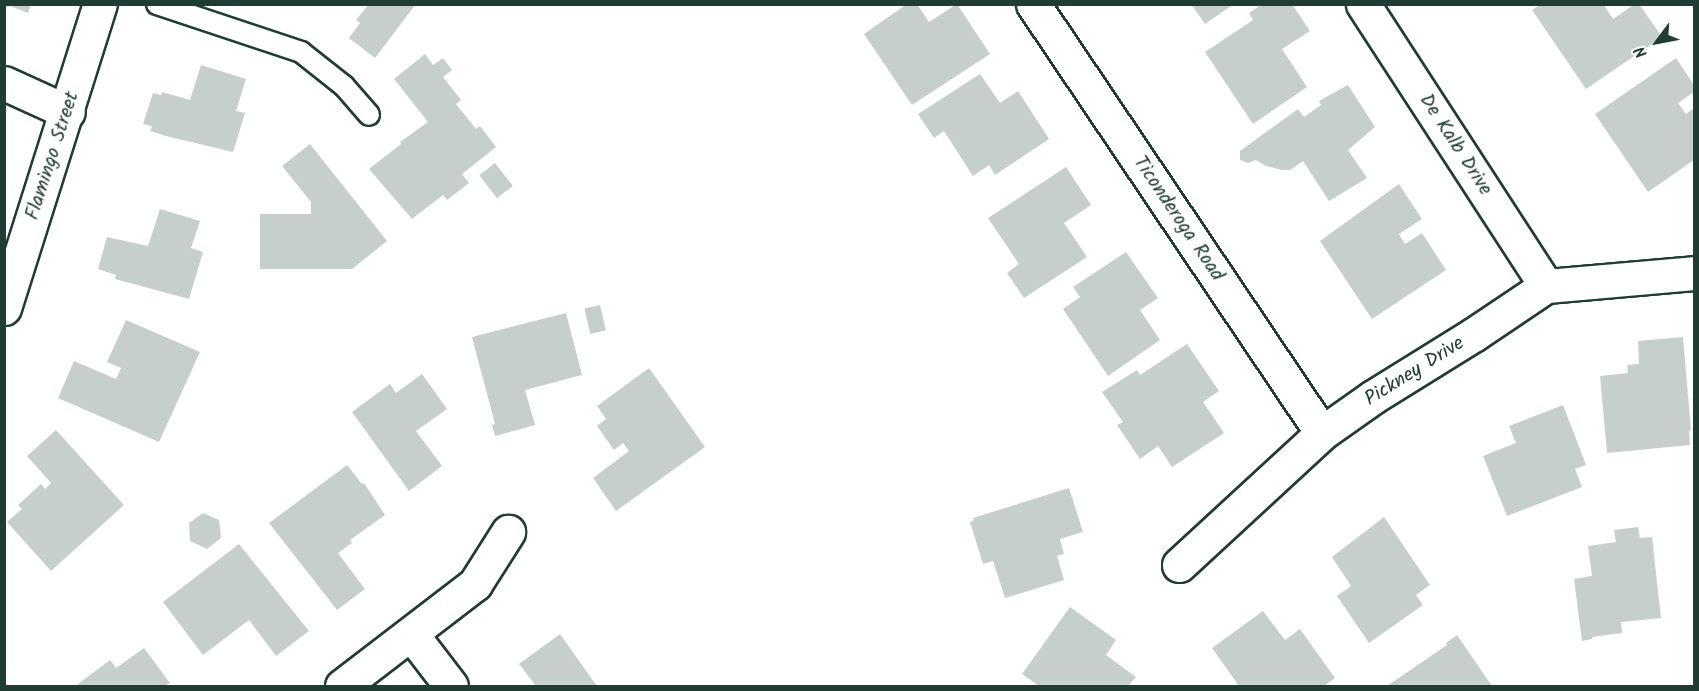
<!DOCTYPE html>
<html>
<head>
<meta charset="utf-8">
<style>
  body { margin:0 }
  #map { position:relative; width:1699px; height:691px; overflow:hidden; background:#fff; font-family:Kalam,sans-serif }
  div>[style] { position:absolute }
  [style*='--x'] { left:calc(var(--x)*1px); top:calc(var(--y)*1px); width:calc(var(--w)*1px); rotate:calc(var(--a)*1deg) }
  .building>* { inset:0; background:#c7cfcc; transform-origin:0 0 }
  .roads { filter:drop-shadow(2px 0 #1f3d34) drop-shadow(-2px 0 #1f3d34) drop-shadow(0 2px #1f3d34) drop-shadow(0 -2px #1f3d34) }
  .service>* { height:20px; margin:-10px; padding:0 10px; transform-origin:10px; border-radius:10px; background:#fff }
  .minor>* { height:33px; margin:-16.5px; padding:0 16.5px; transform-origin:16.5px; border-radius:16.5px; background:#fff }
  span { translate:-50% -50%; white-space:nowrap; text-align:center; line-height:1.15; -webkit-text-stroke:6px #fff; paint-order:stroke }
  .street-label { font-size:20px; color:#1f3d34 }
  .frame { position:absolute; inset:0; border:6px solid #1f3d34; pointer-events:none }
  .north { position:absolute; left:1627px; top:12px; width:60px; height:60px; -webkit-text-stroke:4px #fff; paint-order:stroke; rotate:238deg; font-size:16px; font-weight:700; line-height:24px; text-align:center; color:#1f3d34 }
  .north::after { content:''; display:block; margin:auto; width:21px; height:27px; background:#1f3d34; clip-path:polygon(50% 0,100% 100%,50% 72%,0 100%) }
</style>
</head>
<body>
<div id="map">
  <div class="building">
    <i style="clip-path:polygon(5px 4px,31px 4px,28px 13px)"></i>
    <i style="clip-path:polygon(369px 4px,416px 4px,375px 58px,349px 38px,360px 23px,356px 20px)"></i>
    <i style="clip-path:polygon(907px 4px,917px 4px,929px 22px,957px 4px,990px 54px,912px 105px,864px 34px)"></i>
    <i style="clip-path:polygon(1191px 4px,1234px 4px,1205px 24px)"></i>
    <i style="clip-path:polygon(1262px 4px,1292px 4px,1310px 31px,1282px 49px,1307px 87px,1253px 124px,1205px 52px,1253px 20px,1249px 13px)"></i>
    <i style="clip-path:polygon(1541px 4px,1609px 4px,1605px 7px,1613px 19px,1635px 4px,1639px 4px,1662px 37px,1586px 89px,1532px 10px)"></i>
    <i style="clip-path:polygon(425px 54px,433px 65px,443px 58px,452px 70px,443px 77px,461px 100px,456px 104px,476px 129px,480px 126px,496px 147px,462px 174px,469px 183px,447px 200px,443px 195px,412px 219px,369px 169px,401px 144px,400px 142px,428px 122px,394px 79px)"></i>
    <i style="clip-path:polygon(1676px 58px,1694px 85px,1694px 92px,1678px 103px,1686px 114px,1694px 108px,1694px 160px,1648px 192px,1595px 114px)"></i>
    <i style="clip-path:polygon(201px 65px,246px 79px,236px 111px,245px 113px,233px 152px,166px 136px,150px 131px,152px 126px,143px 124px,153px 93px,161px 95px,162px 92px,190px 100px)"></i>
    <i style="clip-path:polygon(980px 74px,1000px 103px,1018px 91px,1049px 139px,995px 175px,989px 165px,973px 176px,944px 131px,934px 138px,918px 114px)"></i>
    <i style="clip-path:polygon(1348px 85px,1375px 127px,1348px 150px,1367px 178px,1329px 201px,1303px 161px,1290px 170px,1282px 170px,1266px 166px,1256px 160px,1248px 163px,1240px 160px,1240px 151px,1298px 109px,1304px 117px,1321px 105px,1319px 101px)"></i>
    <i style="clip-path:polygon(310px 144px,387px 241px,352px 269px,260px 269px,260px 214px,311px 214px,311px 202px,282px 166px)"></i>
    <i style="left:495px;top:163px;width:29px;height:20px;rotate:52deg"></i>
    <i style="clip-path:polygon(1066px 167px,1091px 205px,1064px 223px,1087px 257px,1024px 298px,1007px 273px,1019px 264px,988px 218px)"></i>
    <i style="clip-path:polygon(1399px 184px,1422px 219px,1399px 234px,1405px 244px,1422px 233px,1446px 270px,1372px 319px,1320px 241px)"></i>
    <i style="clip-path:polygon(160px 209px,200px 221px,191px 248px,203px 252px,189px 299px,115px 279px,116px 275px,98px 269px,107px 237px,148px 246px)"></i>
    <i style="clip-path:polygon(1126px 252px,1158px 298px,1140px 310px,1160px 340px,1108px 376px,1063px 309px,1080px 297px,1073px 287px)"></i>
    <i style="left:600px;top:305px;width:26px;height:16px;rotate:77deg"></i>
    <i style="clip-path:polygon(566px 313px,582px 375px,525px 390px,535px 425px,495px 436px,492px 425px,495px 424px,472px 337px)"></i>
    <i style="clip-path:polygon(126px 320px,200px 352px,159px 442px,58px 398px,74px 361px,116px 379px,121px 368px,107px 362px)"></i>
    <i style="clip-path:polygon(1683px 337px,1691px 430px,1689px 431px,1690px 445px,1607px 453px,1600px 376px,1628px 373px,1627px 365px,1639px 364px,1638px 341px)"></i>
    <i style="clip-path:polygon(1187px 344px,1219px 391px,1203px 402px,1224px 433px,1172px 467px,1158px 446px,1140px 459px,1117px 425px,1123px 422px,1102px 392px,1137px 370px,1140px 375px)"></i>
    <i style="clip-path:polygon(649px 368px,705px 447px,616px 511px,593px 478px,629px 451px,623px 443px,614px 450px,597px 426px,606px 419px,597px 406px)"></i>
    <i style="clip-path:polygon(422px 374px,447px 409px,416px 431px,442px 466px,409px 491px,352px 412px,390px 384px,396px 393px)"></i>
    <i style="clip-path:polygon(1563px 405px,1586px 465px,1575px 469px,1582px 487px,1507px 516px,1483px 456px,1516px 443px,1509px 426px)"></i>
    <i style="clip-path:polygon(56px 430px,124px 505px,51px 571px,7px 522px,22px 509px,18px 505px,41px 484px,45px 489px,51px 483px,27px 456px)"></i>
    <i style="clip-path:polygon(347px 465px,362px 484px,364px 483px,385px 515px,350px 540px,352px 543px,338px 553px,365px 589px,337px 610px,269px 523px)"></i>
    <i style="clip-path:polygon(1069px 488px,1083px 532px,1060px 539px,1064px 554px,1057px 556px,1064px 580px,1005px 598px,993px 561px,983px 564px,970px 522px,974px 520px,973px 518px)"></i>
    <i style="clip-path:polygon(203px 513px,219px 520px,221px 538px,207px 549px,190px 541px,189px 523px)"></i>
    <i style="clip-path:polygon(1384px 517px,1430px 585px,1416px 595px,1423px 605px,1369px 643px,1337px 596px,1351px 586px,1332px 557px)"></i>
    <i style="clip-path:polygon(1638px 527px,1640px 538px,1652px 537px,1661px 618px,1621px 622px,1622px 633px,1592px 637px,1592px 639px,1582px 641px,1574px 579px,1592px 576px,1588px 546px,1616px 542px,1614px 530px)"></i>
    <i style="clip-path:polygon(239px 544px,309px 631px,276px 656px,249px 620px,203px 655px,163px 602px)"></i>
    <i style="clip-path:polygon(1070px 607px,1116px 640px,1106px 655px,1136px 677px,1128px 686px,1039px 686px,1022px 674px)"></i>
    <i style="clip-path:polygon(1263px 611px,1285px 640px,1300px 629px,1335px 678px,1324px 686px,1239px 686px,1212px 648px)"></i>
    <i style="clip-path:polygon(560px 634px,594px 682px,597px 686px,536px 686px,519px 664px)"></i>
    <i style="clip-path:polygon(1457px 635px,1492px 686px,1387px 686px,1447px 645px,1446px 643px)"></i>
    <i style="clip-path:polygon(144px 648px,170px 683px,165px 686px,80px 686px,78px 684px,110px 660px,116px 668px)"></i>
  </div>
  <div class="roads">
    <div class="service">
      <i style="--x:157;--y:4;--w:152;--a:18.4"></i>
      <i style="--x:301;--y:52;--w:55;--a:38.3"></i>
      <i style="--x:344;--y:86;--w:38;--a:49"></i>
    </div>
    <div class="minor">
      <i style="--x:1033;--y:4;--w:517;--a:56.03"></i>
      <i style="--x:1363;--y:4;--w:336;--a:57"></i>
      <i style="--x:4;--y:83;--w:70;--a:24.4"></i>
      <i style="--x:4;--y:308;--w:319;--a:-72.5"></i>
      <i style="--x:1179;--y:565;--w:195;--a:-42.7"></i>
      <i style="--x:1322;--y:433;--w:62;--a:-35.2"></i>
      <i style="--x:1373;--y:397;--w:118;--a:-31.8"></i>
      <i style="--x:1473;--y:335;--w:88;--a:-33.9"></i>
      <i style="--x:1546;--y:286;--w:149;--a:-5"></i>
      <i style="--x:412;--y:635;--w:64;--a:52.6"></i>
      <i style="--x:342;--y:686;--w:168;--a:-37.5"></i>
      <i style="--x:475;--y:584;--w:62;--a:-57.6"></i>
    </div>
  </div>
  <div class="street-label">
    <span style="left:1455px;top:145px;rotate:57deg">De Kalb Drive</span>
    <span style="left:53px;top:156px;rotate:-72deg">Flamingo Street</span>
    <span style="left:1178px;top:219px;rotate:56deg">Ticonderoga Road</span>
    <span style="left:1415px;top:372px;rotate:-32deg">Pickney Drive</span>
  </div>
  <div class="frame"></div>
  <div class="north">N</div>
</div>
</body>
</html>
